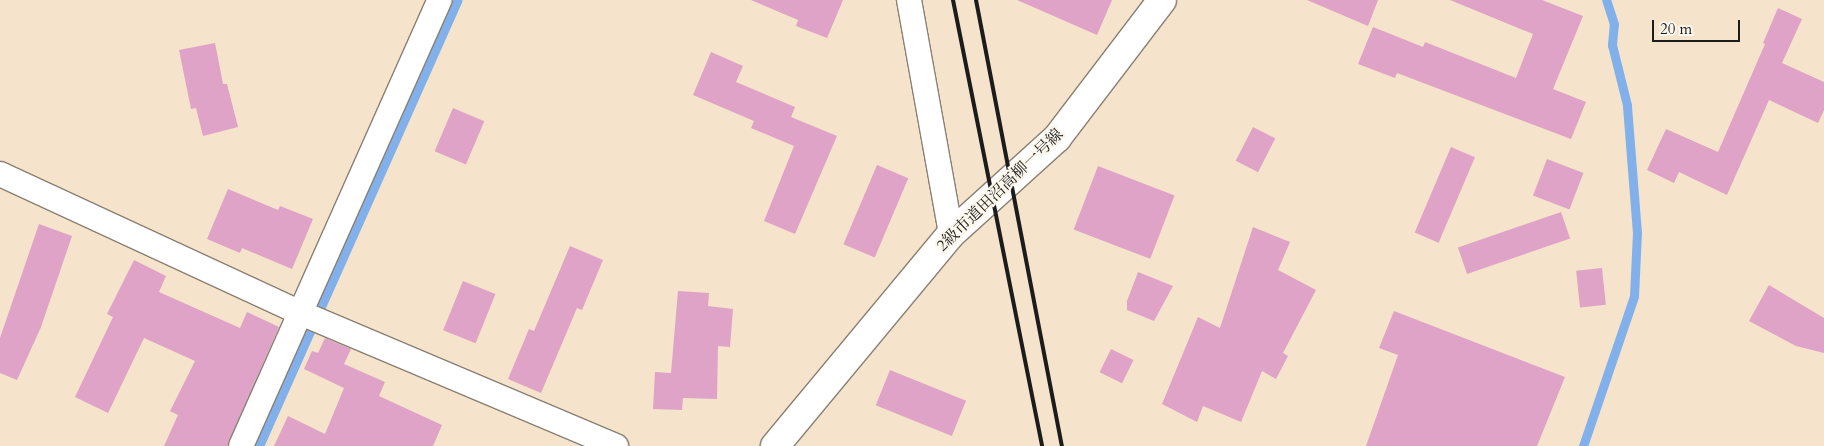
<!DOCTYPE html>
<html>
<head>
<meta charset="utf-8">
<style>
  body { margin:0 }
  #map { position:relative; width:1824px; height:446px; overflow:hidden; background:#f6e3cb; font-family:Cardo,"Noto Serif JP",serif }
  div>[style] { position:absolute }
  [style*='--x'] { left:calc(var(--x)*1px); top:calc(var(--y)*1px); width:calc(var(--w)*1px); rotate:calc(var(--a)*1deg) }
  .stream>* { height:9px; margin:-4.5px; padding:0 4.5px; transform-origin:4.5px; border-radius:4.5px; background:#81b0eb }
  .building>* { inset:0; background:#dea3c7; transform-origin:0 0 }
  .roads { filter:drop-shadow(1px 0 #898074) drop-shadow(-1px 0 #898074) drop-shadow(0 1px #898074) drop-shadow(0 -1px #898074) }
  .street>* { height:24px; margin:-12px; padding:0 12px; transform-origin:12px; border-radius:12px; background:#fff }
  .secondary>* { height:28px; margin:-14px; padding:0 14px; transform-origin:14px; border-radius:14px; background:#fff }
  .rail>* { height:4px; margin:-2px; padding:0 2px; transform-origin:2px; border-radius:2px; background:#1c1c1c }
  span { translate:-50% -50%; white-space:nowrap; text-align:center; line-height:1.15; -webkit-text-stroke:4.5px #fbf7ec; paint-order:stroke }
  .street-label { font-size:16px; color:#1c1c1c }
  .scale { position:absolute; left:1652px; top:20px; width:88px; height:22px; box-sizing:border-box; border:2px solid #1c1c1c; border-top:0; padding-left:6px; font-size:15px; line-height:18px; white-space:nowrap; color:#1c1c1c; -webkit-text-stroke:4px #fbf7ec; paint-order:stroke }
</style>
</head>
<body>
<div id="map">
  <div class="stream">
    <i style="--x:259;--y:446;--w:488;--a:-66"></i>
    <i style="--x:1583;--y:446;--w:158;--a:-71.2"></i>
    <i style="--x:1634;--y:296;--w:63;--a:-87.3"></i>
    <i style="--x:1637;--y:233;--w:128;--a:-94.5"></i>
    <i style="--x:1627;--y:105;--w:62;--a:-104"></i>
    <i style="--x:1612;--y:45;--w:21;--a:-85"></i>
    <i style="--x:1614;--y:24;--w:25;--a:-108"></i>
  </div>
  <div class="building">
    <i style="clip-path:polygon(751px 0,843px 0,827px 38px,796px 26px,798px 20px)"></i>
    <i style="clip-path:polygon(1017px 0,1112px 0,1097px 35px)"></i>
    <i style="clip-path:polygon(1307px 0,1378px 0,1368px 26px)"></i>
    <i style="clip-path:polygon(1450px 0,1542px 0,1583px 16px,1553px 89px,1586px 102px,1571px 139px,1397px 73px,1395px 78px,1358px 64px,1373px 27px,1423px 47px,1425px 42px,1516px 78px,1533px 34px)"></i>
    <i style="clip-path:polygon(1778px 8px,1802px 19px,1782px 63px,1824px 82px,1824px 110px,1818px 123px,1769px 100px,1727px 195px,1679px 172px,1674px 183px,1647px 170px,1666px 129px,1718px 152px,1765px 44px,1763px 43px)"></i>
    <i style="clip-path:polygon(215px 43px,223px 84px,227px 84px,238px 127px,203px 136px,196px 108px,191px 109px,179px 50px)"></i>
    <i style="clip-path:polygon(711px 52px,743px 66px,736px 82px,795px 107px,791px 117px,837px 136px,795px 234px,764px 221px,794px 146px,751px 128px,754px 121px,693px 95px)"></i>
    <i style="left:453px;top:108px;width:34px;height:47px;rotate:23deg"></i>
    <i style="left:1253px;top:127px;width:25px;height:38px;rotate:27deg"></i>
    <i style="left:1451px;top:147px;width:26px;height:93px;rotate:23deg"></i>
    <i style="left:1547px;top:159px;width:39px;height:39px;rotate:21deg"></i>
    <i style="left:877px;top:165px;width:34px;height:86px;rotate:23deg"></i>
    <i style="left:1098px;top:166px;width:82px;height:68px;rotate:21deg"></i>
    <i style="clip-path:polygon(228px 189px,278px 210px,280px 206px,313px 219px,292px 269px,242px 248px,240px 253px,207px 239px)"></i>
    <i style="left:1561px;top:212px;width:28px;height:109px;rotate:71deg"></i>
    <i style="clip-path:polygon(39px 224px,72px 236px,41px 327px,17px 380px,0 373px,0 338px)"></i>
    <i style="clip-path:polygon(1253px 227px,1290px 242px,1278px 270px,1316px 290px,1283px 353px,1288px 356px,1276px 379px,1262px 371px,1241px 422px,1203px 406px,1197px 422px,1162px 404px,1198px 317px,1220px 328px)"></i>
    <i style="clip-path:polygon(570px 246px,603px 260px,582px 310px,577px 308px,541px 393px,508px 379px,529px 329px,534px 331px)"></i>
    <i style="clip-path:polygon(134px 260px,166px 276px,159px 292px,240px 328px,247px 312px,279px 327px,227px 446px,164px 446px,178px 415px,170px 411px,195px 361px,144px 338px,108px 413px,75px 397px,113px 317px,107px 314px)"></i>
    <i style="left:1602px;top:268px;width:37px;height:26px;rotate:84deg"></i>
    <i style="clip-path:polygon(1138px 272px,1173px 286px,1154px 321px,1127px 310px,1127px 301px)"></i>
    <i style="left:463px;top:281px;width:35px;height:53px;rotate:22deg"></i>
    <i style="clip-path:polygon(1769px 285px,1824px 318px,1824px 353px,1796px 346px,1749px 321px)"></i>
    <i style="clip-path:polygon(678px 291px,709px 293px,708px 306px,733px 309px,730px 347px,718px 346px,717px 399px,683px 398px,682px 410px,653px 409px,655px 372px,671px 373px)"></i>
    <i style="clip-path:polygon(1394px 311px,1565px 377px,1537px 446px,1366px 446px,1398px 355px,1379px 348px)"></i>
    <i style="clip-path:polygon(325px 338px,351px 349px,344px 364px,385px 382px,379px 396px,442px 425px,433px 446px,274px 446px,288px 416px,325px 434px,344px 388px,304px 369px,312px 351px,318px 353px)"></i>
    <i style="left:1111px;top:349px;width:25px;height:26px;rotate:26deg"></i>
    <i style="left:890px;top:370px;width:82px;height:38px;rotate:22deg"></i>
  </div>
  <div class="roads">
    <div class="street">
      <i style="--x:909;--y:0;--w:238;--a:79.8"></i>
      <i style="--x:0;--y:174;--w:332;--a:24.8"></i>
      <i style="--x:301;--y:313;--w:342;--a:22.9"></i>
      <i style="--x:241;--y:446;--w:488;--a:-66"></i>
    </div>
    <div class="secondary">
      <i style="--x:775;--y:446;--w:276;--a:-50.3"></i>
      <i style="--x:951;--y:234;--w:143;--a:-42.2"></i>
      <i style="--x:1057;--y:138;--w:173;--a:-52.7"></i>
    </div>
  </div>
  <div class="rail">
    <i style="--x:953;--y:0;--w:455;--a:78.7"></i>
    <i style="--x:976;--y:0;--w:454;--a:79.1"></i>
  </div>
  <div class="street-label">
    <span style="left:1000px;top:190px;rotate:-44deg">2級市道田沼高柳一号線</span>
  </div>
  <div class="scale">20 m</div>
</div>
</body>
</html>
